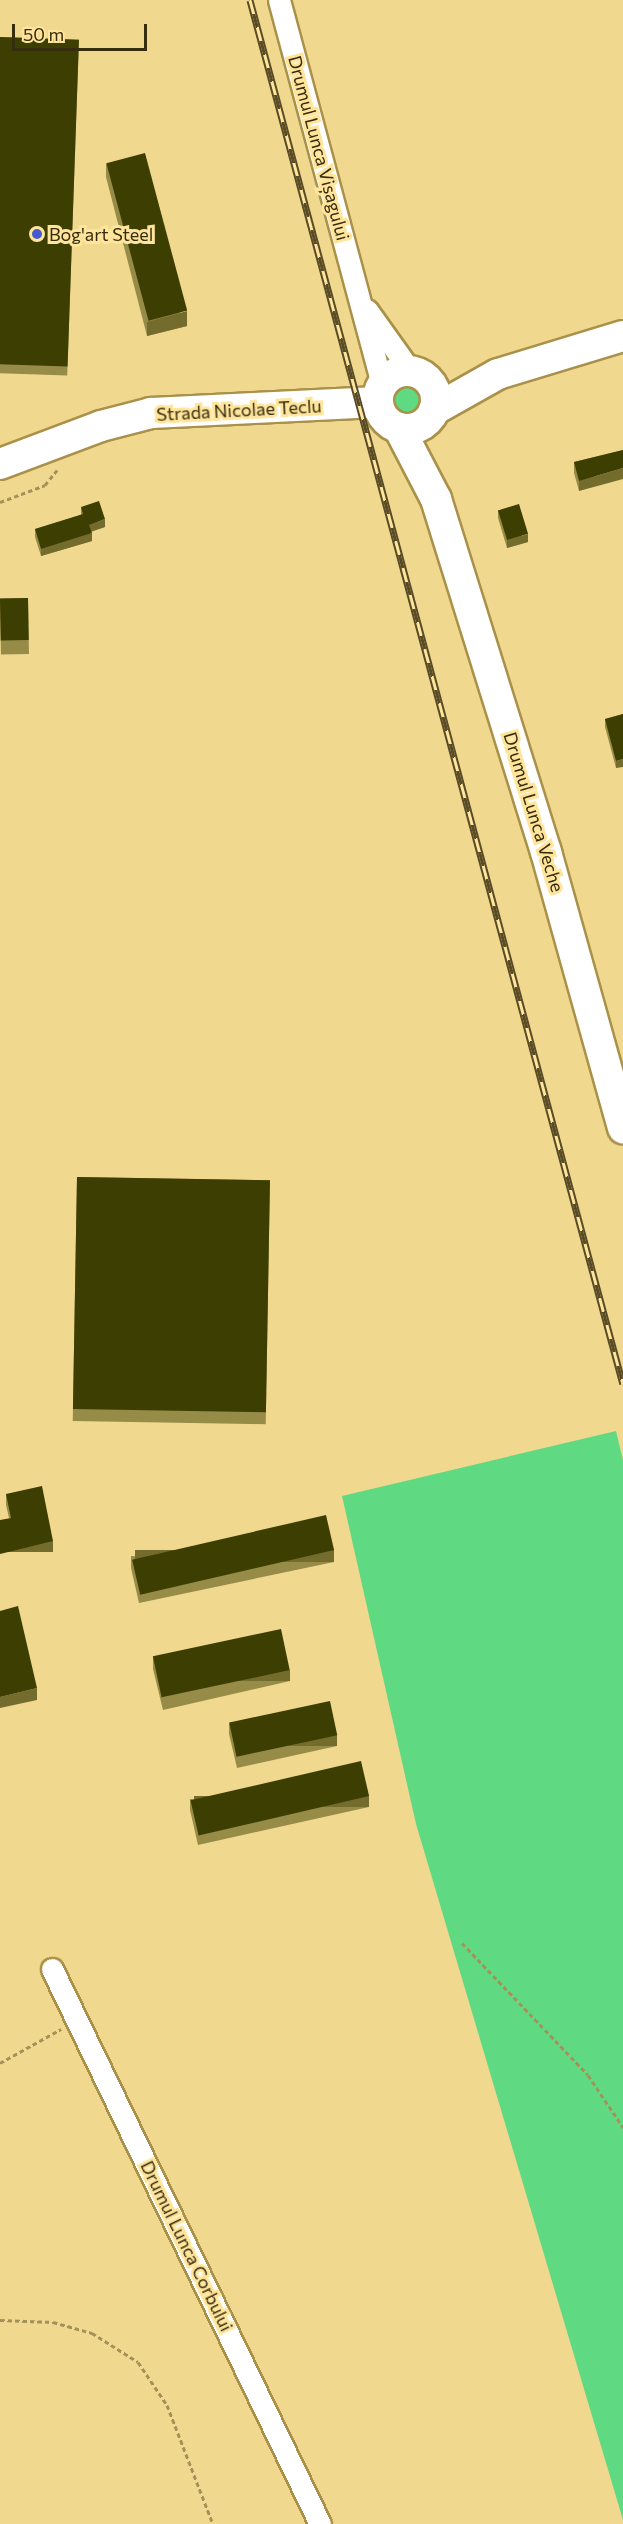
<!DOCTYPE html>
<html>
<head>
<meta charset="utf-8">
<style>
  body { margin:0 }
  #map { position:relative; width:623px; height:2524px; overflow:hidden; background:#f1d88f; font-family:Commissioner,sans-serif }
  div>[style] { position:absolute }
  [style*='--x'] { left:calc(var(--x)*1px); top:calc(var(--y)*1px); width:calc(var(--w)*1px); rotate:calc(var(--a)*1deg) }
  .green>* { inset:0; background:#5fda83 }
  .round { border-radius:50% }
  .path>* { height:3px; margin-top:-1.5px; transform-origin:0; background:repeating-linear-gradient(90deg,#a4915a 0 4.5px,transparent 0 7.5px) }
  .roads { filter:drop-shadow(2px 0 #aa914a) drop-shadow(-2px 0 #aa914a) drop-shadow(0 2px #aa914a) drop-shadow(0 -2px #aa914a) }
  .street>* { height:21px; margin:-10.5px; padding:0 10.5px; transform-origin:10.5px; border-radius:10.5px; background:#fff }
  .secondary>* { height:30px; margin:-15px; padding:0 15px; transform-origin:15px; border-radius:15px; background:#fff }
  .secondary>.ring { margin:-15px; padding:0; box-sizing:content-box; background:none; border:30px solid #fff; border-radius:50% }
  .rail>* { height:7px; margin-top:-3.5px; transform-origin:0; background:repeating-linear-gradient(90deg,#ffe59c 0 14px,#584b25 0 28px); box-sizing:border-box; border-block:2px solid #584b25 }
  .wall>* { inset:0; background:#978b48; transform-origin:0 0 }
  .shaded-wall>* { inset:0; background:#736c2c; transform-origin:0 0 }
  .building>* { inset:0; background:#3d3e01; transform-origin:0 0 }
  .dots>* { width:16px; height:16px; translate:-50% -50%; box-sizing:border-box; border:3px solid #ffe59c; border-radius:50% }
  span { translate:-50% -50%; white-space:nowrap; text-align:center; line-height:1.15; -webkit-text-stroke:6px #ffe59c; paint-order:stroke }
  .street-label { font-size:18px; color:#362c0e }
  .poi-label { font-size:18px; color:#362c0e }
  .left { translate:0 -50%; text-align:left }
  .scale { position:absolute; left:12px; top:24px; width:135px; height:27px; box-sizing:border-box; border:3px solid #362c0e; border-top:0; padding-left:8px; font-size:18px; line-height:21px; white-space:nowrap; color:#362c0e; -webkit-text-stroke:4px #ffe59c; paint-order:stroke }
</style>
</head>
<body>
<div id="map">
  <div class="green">
    <i class="round" style="left:392px;top:385px;width:30px;height:30px"></i>
    <i style="clip-path:polygon(616px 1431px,623px 1460px,623px 2520px,416px 1824px,342px 1496px)"></i>
  </div>
  <div class="path">
    <i style="--x:0;--y:502;--w:48;--a:-20.7"></i>
    <i style="--x:45;--y:485;--w:22;--a:-51"></i>
    <i style="--x:462;--y:1943;--w:182;--a:46.3"></i>
    <i style="--x:588;--y:2075;--w:63;--a:56.1"></i>
    <i style="--x:0;--y:2063;--w:70;--a:-29.1"></i>
    <i style="--x:0;--y:2320;--w:53;--a:2.2"></i>
    <i style="--x:53;--y:2322;--w:41;--a:15.8"></i>
    <i style="--x:92;--y:2333;--w:54;--a:32.2"></i>
    <i style="--x:138;--y:2362;--w:52;--a:56"></i>
    <i style="--x:167;--y:2405;--w:128;--a:68.9"></i>
  </div>
  <div class="roads">
    <div class="street">
      <i style="--x:279;--y:0;--w:399;--a:75"></i>
      <i style="--x:367;--y:310;--w:76;--a:54.6"></i>
      <i style="--x:52;--y:1969;--w:616;--a:64.22"></i>
    </div>
    <div class="secondary">
      <i class="ring" style="left:378px;top:371px;width:28px;height:28px"></i>
      <i style="--x:434;--y:410;--w:73;--a:-29.4"></i>
      <i style="--x:498;--y:374;--w:131;--a:-16.9"></i>
      <i style="--x:399;--y:428;--w:80;--a:62.5"></i>
      <i style="--x:436;--y:499;--w:370;--a:72.7"></i>
      <i style="--x:546;--y:852;--w:287;--a:74.4"></i>
      <i style="--x:0;--y:464;--w:108;--a:-20.6"></i>
      <i style="--x:101;--y:426;--w:52;--a:-14.6"></i>
      <i style="--x:151;--y:413;--w:227;--a:-2.8"></i>
    </div>
  </div>
  <div class="rail">
    <i style="--x:250;--y:0;--w:1433;--a:74.92"></i>
  </div>
  <div class="wall">
    <i style="left:0;top:37px;width:79px;height:336px;rotate:2deg"></i>
    <i style="clip-path:polygon(106px 163px,187px 326px,147px 336px,106px 177px)"></i>
    <i style="clip-path:polygon(623px 450px,579px 491px,574px 473px,574px 462px)"></i>
    <i style="clip-path:polygon(81px 507px,105px 527px,91px 532px,92px 541px,41px 556px,35px 537px,35px 529px,81px 515px)"></i>
    <i style="clip-path:polygon(498px 510px,528px 542px,507px 548px,498px 518px)"></i>
    <i style="left:28px;top:598px;width:56px;height:28px;rotate:89deg"></i>
    <i style="clip-path:polygon(623px 714px,616px 768px,605px 727px,605px 719px)"></i>
    <i style="left:77px;top:1177px;width:193px;height:244px;rotate:1deg"></i>
    <i style="clip-path:polygon(6px 1494px,53px 1552px,9px 1518px,6px 1505px)"></i>
    <i style="clip-path:polygon(131px 1556px,334px 1562px,139px 1603px,131px 1568px)"></i>
    <i style="clip-path:polygon(153px 1658px,290px 1681px,163px 1710px,153px 1669px)"></i>
    <i style="clip-path:polygon(229px 1723px,337px 1746px,237px 1768px,229px 1734px)"></i>
    <i style="clip-path:polygon(190px 1799px,369px 1807px,198px 1845px,190px 1810px)"></i>
  </div>
  <div class="shaded-wall">
    <i style="clip-path:polygon(187px 311px,187px 326px,147px 336px,147px 322px)"></i>
    <i style="clip-path:polygon(623px 468px,623px 479px,579px 491px,579px 481px)"></i>
    <i style="clip-path:polygon(105px 519px,105px 527px,89px 532px,89px 525px)"></i>
    <i style="clip-path:polygon(92px 533px,92px 541px,41px 556px,41px 549px)"></i>
    <i style="clip-path:polygon(528px 534px,528px 542px,507px 548px,507px 540px)"></i>
    <i style="clip-path:polygon(623px 759px,623px 767px,616px 768px,616px 761px)"></i>
    <i style="left:53px;top:1541px;width:11px;height:55px;rotate:90deg"></i>
    <i style="left:334px;top:1550px;width:12px;height:199px;rotate:90deg"></i>
    <i style="left:290px;top:1670px;width:11px;height:130px;rotate:90deg"></i>
    <i style="clip-path:polygon(37px 1688px,37px 1700px,0 1708px,0 1697px)"></i>
    <i style="left:337px;top:1735px;width:11px;height:102px;rotate:90deg"></i>
    <i style="left:369px;top:1796px;width:11px;height:175px;rotate:90deg"></i>
  </div>
  <div class="building">
    <i style="left:0;top:37px;width:79px;height:327px;rotate:2deg"></i>
    <i style="left:145px;top:153px;width:163px;height:40px;rotate:75deg"></i>
    <i style="clip-path:polygon(623px 450px,623px 468px,579px 481px,574px 462px)"></i>
    <i style="clip-path:polygon(99px 501px,105px 519px,89px 525px,92px 533px,41px 549px,35px 529px,83px 514px,81px 507px)"></i>
    <i style="left:519px;top:504px;width:31px;height:22px;rotate:73deg"></i>
    <i style="left:28px;top:598px;width:42px;height:28px;rotate:89deg"></i>
    <i style="clip-path:polygon(623px 714px,623px 759px,616px 761px,605px 719px)"></i>
    <i style="left:77px;top:1177px;width:193px;height:232px;rotate:1deg"></i>
    <i style="clip-path:polygon(42px 1486px,53px 1541px,0 1554px,0 1520px,11px 1518px,6px 1494px)"></i>
    <i style="left:326px;top:1515px;width:36px;height:199px;rotate:77deg"></i>
    <i style="clip-path:polygon(18px 1606px,37px 1688px,0 1697px,0 1611px)"></i>
    <i style="left:281px;top:1629px;width:42px;height:131px;rotate:78deg"></i>
    <i style="left:330px;top:1701px;width:35px;height:103px;rotate:78deg"></i>
    <i style="left:361px;top:1761px;width:36px;height:175px;rotate:77deg"></i>
  </div>
  <div class="dots">
    <i style="left:37px;top:234px;background:#445ace"></i>
  </div>
  <div class="street-label">
    <span style="left:319px;top:148px;rotate:75deg">Drumul Lunca Vișagului</span>
    <span style="left:239px;top:410px;rotate:-3deg">Strada Nicolae Teclu</span>
    <span style="left:534px;top:812px;rotate:73deg">Drumul Lunca Veche</span>
    <span style="left:187px;top:2246px;rotate:64deg">Drumul Lunca Corbului</span>
  </div>
  <div class="poi-label">
    <span class="left" style="left:49px;top:234px">Bog'art Steel</span>
  </div>
  <div class="scale">50 m</div>
</div>
</body>
</html>
